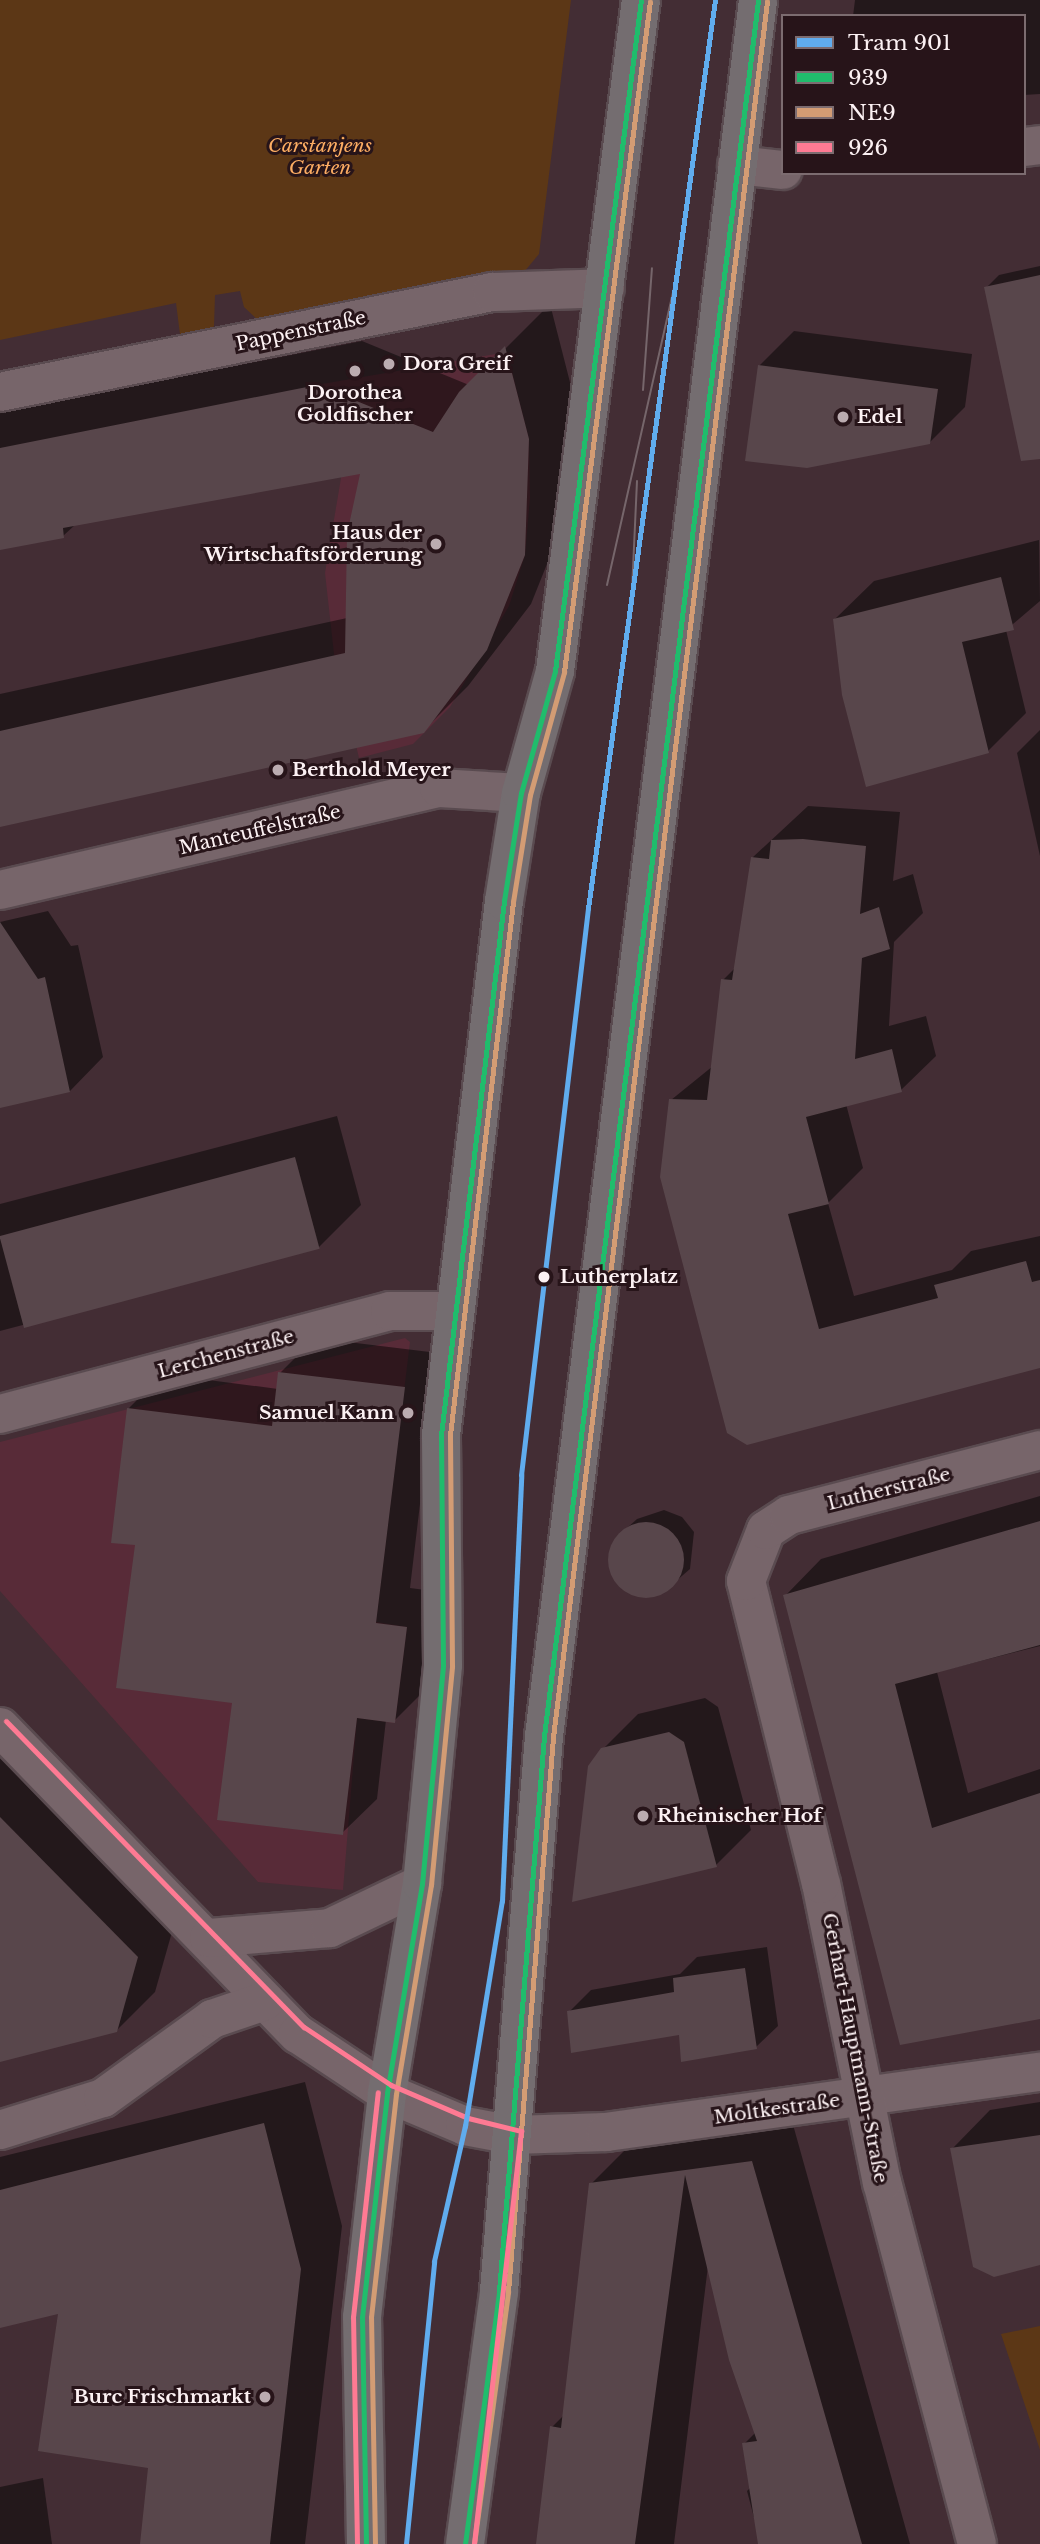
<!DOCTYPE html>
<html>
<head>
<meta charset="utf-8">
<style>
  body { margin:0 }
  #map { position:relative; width:1040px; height:2544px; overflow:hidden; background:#432d34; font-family:"Libre Baskerville",serif }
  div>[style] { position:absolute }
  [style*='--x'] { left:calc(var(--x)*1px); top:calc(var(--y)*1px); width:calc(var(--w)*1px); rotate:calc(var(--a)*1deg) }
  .built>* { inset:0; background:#582b38 }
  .green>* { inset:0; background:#5c3716 }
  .shadow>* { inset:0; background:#0007 }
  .building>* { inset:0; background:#58464b; transform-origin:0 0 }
  .round { border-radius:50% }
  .roads { filter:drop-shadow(2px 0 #5a4b50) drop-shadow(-2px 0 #5a4b50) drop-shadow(0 2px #5a4b50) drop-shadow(0 -2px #5a4b50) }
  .minor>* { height:38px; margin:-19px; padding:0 19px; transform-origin:19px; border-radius:19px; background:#77656a }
  .major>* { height:38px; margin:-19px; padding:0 19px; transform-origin:19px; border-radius:19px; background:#746d70 }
  .tram>* { height:2px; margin:-1px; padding:0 1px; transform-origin:1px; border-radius:1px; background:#76666b }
  .bus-1>* { height:5px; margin:-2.5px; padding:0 2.5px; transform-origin:2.5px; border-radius:2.5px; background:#20bc6c }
  .bus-2>* { height:5px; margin:-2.5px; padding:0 2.5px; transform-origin:2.5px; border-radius:2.5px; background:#d39c74 }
  .bus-3>* { height:5px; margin:-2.5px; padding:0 2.5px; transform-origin:2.5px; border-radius:2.5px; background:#fe7a93 }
  .tram-1>* { height:5px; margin:-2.5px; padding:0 2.5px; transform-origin:2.5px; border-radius:2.5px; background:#60acee }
  .dots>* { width:19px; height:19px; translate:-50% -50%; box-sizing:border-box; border:4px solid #271419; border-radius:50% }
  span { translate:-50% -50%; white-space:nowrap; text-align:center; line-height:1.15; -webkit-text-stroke:6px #271419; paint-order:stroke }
  .park-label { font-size:19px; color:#fdad63; font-style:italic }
  .street-label { font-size:19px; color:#fcf1f3 }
  .poi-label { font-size:19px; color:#fcf1f3; font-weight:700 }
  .left { translate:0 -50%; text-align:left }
  .right { translate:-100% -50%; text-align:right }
  .stop-label { font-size:19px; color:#fcf1f3; font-weight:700 }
  .legend { position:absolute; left:781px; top:14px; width:245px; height:161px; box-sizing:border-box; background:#271419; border:2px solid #7c6c70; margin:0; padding:9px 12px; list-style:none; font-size:21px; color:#fcf1f3 }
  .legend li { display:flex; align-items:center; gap:14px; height:35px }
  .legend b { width:35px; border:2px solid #7c6c70 }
</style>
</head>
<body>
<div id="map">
  <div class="built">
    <i style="clip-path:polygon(507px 352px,529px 439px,530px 498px,525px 555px,509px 606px,450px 707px,413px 744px,359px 758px,334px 654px,325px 573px,341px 478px,322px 384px)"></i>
    <i style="clip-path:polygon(405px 1338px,410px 1342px,376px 1622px,407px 1627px,395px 1723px,357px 1718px,343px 1890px,258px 1882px,0 1591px,0 1442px)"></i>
  </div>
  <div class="green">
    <i style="clip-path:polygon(0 0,571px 0,539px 254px,524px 272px,260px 322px,244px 307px,240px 291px,215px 295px,214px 326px,206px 336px,181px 342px,176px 303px,0 340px)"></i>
    <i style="clip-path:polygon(1040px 2326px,1040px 2450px,1001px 2334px)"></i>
  </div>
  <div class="shadow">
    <i style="clip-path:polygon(855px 0,1040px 0,1040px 94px,1024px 95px,1024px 16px,853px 16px)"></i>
    <i style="clip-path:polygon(1040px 266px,1040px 412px,986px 288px,999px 275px)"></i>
    <i style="clip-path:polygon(550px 304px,573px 394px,569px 509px,531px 604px,468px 686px,423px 731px,0 825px,0 694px,347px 618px,362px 471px,76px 524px,63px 536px,0 548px,0 412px,362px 341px,469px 385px)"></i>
    <i style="clip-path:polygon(794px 331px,972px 354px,965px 407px,929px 443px,759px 366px)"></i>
    <i style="clip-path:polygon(1039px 540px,1040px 601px,1006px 630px,1026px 713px,988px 751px,835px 619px,874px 581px)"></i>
    <i style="clip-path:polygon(1040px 730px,1040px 856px,1017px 753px)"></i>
    <i style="clip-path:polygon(808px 806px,900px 812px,893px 881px,913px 874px,923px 913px,894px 942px,889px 1026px,926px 1016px,936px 1056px,901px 1090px,846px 1104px,863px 1168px,828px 1203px,854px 1296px,952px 1270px,971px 1251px,1040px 1236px,1040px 1367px,747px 1443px,671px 1100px,713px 1066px,723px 980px,736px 967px,753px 857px)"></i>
    <i style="clip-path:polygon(48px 911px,71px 946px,78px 945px,103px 1057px,70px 1091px,0 1088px,0 922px)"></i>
    <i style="clip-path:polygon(337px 1116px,361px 1205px,319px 1247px,0 1331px,0 1204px)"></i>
    <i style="clip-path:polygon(315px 1338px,438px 1353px,410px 1588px,441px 1592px,429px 1686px,394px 1721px,386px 1720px,377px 1799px,342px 1833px,234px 1701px,136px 1544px,129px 1408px,163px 1374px,278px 1389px,280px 1373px)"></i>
    <i style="clip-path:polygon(1040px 1496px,1040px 1646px,937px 1672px,968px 1793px,1040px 1769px,1040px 2015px,785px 1596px,821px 1559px)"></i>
    <i style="clip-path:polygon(664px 1510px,682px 1517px,694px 1532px,690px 1569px,661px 1594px,643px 1597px,625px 1590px,612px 1575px,609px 1557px,616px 1538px,637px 1519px)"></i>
    <i style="clip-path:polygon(705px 1698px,718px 1707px,751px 1830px,716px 1865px,602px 1750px,638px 1714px)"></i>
    <i style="clip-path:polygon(0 1740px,176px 1918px,155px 1992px,116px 2031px,0 2060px)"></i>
    <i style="clip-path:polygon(767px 1947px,778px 2026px,756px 2047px,569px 2012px,591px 1990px,680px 1974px,697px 1957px)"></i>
    <i style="clip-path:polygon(305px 2082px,342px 2226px,305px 2544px,141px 2544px,186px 2482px,60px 2311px,0 2327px,0 2157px)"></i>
    <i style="clip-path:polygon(1040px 2102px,1040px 2246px,952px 2149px,990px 2110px)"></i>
    <i style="clip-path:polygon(792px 2121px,910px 2544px,761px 2544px,747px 2491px,754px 2484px,744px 2444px,756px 2432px,708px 2266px,674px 2544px,539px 2544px,552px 2427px,565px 2414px,591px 2184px,631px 2144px)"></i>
    <i style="clip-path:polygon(43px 2478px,52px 2544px,0 2544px,0 2487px)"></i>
  </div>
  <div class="building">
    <i style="clip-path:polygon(1040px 275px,1040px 459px,1021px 461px,984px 287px)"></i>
    <i style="clip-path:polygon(505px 346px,529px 439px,525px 555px,487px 650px,424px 733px,0 827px,0 731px,345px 653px,347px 534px,360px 474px,63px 528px,64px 538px,0 550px,0 448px,317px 385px,433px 432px,459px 392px)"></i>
    <i style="clip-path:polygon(758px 365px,938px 389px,930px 444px,807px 468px,745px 461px)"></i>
    <i style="clip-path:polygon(1001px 577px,1014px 630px,962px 642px,989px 753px,866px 787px,842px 695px,833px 619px)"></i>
    <i style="clip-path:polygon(803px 839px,866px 846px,860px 914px,879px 907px,890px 949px,862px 958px,855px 1059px,892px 1049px,902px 1092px,806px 1117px,829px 1204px,788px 1214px,819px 1329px,938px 1298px,934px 1285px,1026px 1261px,1032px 1282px,1040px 1280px,1040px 1368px,747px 1445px,727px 1433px,660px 1177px,669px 1099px,707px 1100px,721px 979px,732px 980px,751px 857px,769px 859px,771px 840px)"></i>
    <i style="clip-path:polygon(0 922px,38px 979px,45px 977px,70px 1092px,0 1108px)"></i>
    <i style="left:295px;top:1157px;width:95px;height:306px;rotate:75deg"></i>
    <i style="clip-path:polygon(278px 1372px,405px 1387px,376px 1623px,407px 1627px,395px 1723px,357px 1718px,343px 1835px,217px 1820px,232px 1703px,116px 1688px,135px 1545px,111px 1543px,127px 1408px,272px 1426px)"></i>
    <i style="clip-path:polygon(1040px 1521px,1040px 1645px,895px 1684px,932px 1828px,1040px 1793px,1040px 2019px,900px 2045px,783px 1595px)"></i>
    <i class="round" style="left:608px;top:1522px;width:76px;height:76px"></i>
    <i style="clip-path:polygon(669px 1732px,684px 1742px,717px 1867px,572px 1902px,588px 1766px,601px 1748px)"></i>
    <i style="clip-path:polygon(0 1817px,138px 1957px,117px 2032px,0 2062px)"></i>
    <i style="clip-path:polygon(745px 1968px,757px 2049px,681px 2062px,679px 2035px,571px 2053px,567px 2011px,674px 1992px,673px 1978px)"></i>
    <i style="clip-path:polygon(264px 2123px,301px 2269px,270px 2544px,140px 2544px,148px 2468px,38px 2451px,58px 2314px,0 2328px,0 2190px)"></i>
    <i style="clip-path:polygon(1040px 2135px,1040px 2265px,994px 2277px,973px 2267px,950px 2148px)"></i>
    <i style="clip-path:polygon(752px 2161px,862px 2544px,758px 2544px,742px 2443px,757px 2441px,729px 2360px,685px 2175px,635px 2544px,536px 2544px,550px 2426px,561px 2428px,589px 2183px)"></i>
  </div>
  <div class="roads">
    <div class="minor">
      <i style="--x:1024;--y:147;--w:16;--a:-7"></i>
      <i style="--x:737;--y:165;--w:46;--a:6.2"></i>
      <i style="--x:0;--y:392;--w:502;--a:-11.49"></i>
      <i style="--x:492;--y:292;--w:113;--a:-2"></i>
      <i style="--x:0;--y:890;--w:451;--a:-13.1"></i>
      <i style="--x:439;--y:788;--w:82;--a:3.5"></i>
      <i style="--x:0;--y:1414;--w:403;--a:-14.8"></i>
      <i style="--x:390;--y:1311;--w:65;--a:0"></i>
      <i style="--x:0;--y:1727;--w:428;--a:45.9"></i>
      <i style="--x:298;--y:2034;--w:107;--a:33.5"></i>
      <i style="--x:387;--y:2093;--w:85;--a:22.9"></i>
      <i style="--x:465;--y:2126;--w:49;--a:10.6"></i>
      <i style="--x:513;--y:2135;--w:93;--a:-1.8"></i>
      <i style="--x:606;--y:2132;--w:438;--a:-7.9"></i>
      <i style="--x:209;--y:1938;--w:121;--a:-4.7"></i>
      <i style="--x:330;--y:1928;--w:102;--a:-25.6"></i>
      <i style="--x:0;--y:2130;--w:108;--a:-17.3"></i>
      <i style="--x:103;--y:2098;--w:135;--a:-35.9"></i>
      <i style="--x:212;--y:2019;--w:56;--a:-18.8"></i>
      <i style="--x:977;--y:2544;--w:373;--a:-104.7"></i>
      <i style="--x:882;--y:2183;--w:305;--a:-101.5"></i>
      <i style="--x:821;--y:1884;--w:312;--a:-103.9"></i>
      <i style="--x:746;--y:1581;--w:55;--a:-68.6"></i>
      <i style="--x:766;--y:1530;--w:27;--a:-33"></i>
      <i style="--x:789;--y:1515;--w:259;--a:-14.5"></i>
    </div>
    <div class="major">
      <i style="--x:366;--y:2544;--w:227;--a:-91"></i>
      <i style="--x:362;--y:2317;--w:225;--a:-83.6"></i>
      <i style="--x:387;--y:2093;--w:212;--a:-80.5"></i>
      <i style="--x:422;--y:1884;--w:220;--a:-84.5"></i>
      <i style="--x:443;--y:1665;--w:230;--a:-90.5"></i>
      <i style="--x:441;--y:1435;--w:538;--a:-83.27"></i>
      <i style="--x:504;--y:901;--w:109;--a:-81.1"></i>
      <i style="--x:521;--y:793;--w:127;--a:-74.4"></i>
      <i style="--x:555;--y:671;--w:676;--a:-82.7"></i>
      <i style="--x:465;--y:2544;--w:255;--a:-82.3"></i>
      <i style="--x:499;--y:2291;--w:557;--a:-85.36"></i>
      <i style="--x:544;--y:1736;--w:1749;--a:-82.97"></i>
    </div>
  </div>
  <div class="tram">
    <i style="--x:643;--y:390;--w:122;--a:-85.8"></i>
    <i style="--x:607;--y:585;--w:332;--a:-77.3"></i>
    <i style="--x:632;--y:591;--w:110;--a:-87.4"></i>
  </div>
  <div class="bus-1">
    <i style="--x:366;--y:2544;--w:227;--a:-91"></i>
    <i style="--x:362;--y:2317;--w:225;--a:-83.6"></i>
    <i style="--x:387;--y:2093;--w:212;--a:-80.5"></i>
    <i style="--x:422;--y:1884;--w:220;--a:-84.5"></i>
    <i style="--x:443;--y:1665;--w:230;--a:-90.5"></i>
    <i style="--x:441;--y:1435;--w:538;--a:-83.27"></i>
    <i style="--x:504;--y:901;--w:109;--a:-81.1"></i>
    <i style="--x:521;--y:793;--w:127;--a:-74.4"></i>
    <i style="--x:555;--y:671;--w:676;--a:-82.7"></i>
    <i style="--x:465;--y:2544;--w:255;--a:-82.3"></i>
    <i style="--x:499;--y:2291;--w:557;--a:-85.36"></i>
    <i style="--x:544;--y:1736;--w:1749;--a:-82.97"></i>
  </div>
  <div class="bus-2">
    <i style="--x:375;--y:2544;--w:227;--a:-91"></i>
    <i style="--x:371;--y:2317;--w:224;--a:-83.6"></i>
    <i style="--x:396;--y:2094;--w:212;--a:-80.5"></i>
    <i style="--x:431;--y:1885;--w:220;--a:-84.5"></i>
    <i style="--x:452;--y:1666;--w:231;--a:-90.5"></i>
    <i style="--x:450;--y:1435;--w:537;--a:-83.26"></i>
    <i style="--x:513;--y:902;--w:108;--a:-81"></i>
    <i style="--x:530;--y:795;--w:128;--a:-74.5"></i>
    <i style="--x:564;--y:672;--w:676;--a:-82.7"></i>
    <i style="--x:474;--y:2544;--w:254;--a:-82.3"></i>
    <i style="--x:508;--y:2292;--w:557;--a:-85.36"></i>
    <i style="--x:553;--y:1737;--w:1749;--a:-82.97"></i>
  </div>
  <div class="bus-3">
    <i style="--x:6;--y:1721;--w:427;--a:45.8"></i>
    <i style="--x:304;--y:2027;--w:105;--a:33.7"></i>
    <i style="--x:391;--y:2085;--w:84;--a:23.2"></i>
    <i style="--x:468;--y:2118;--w:55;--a:13.8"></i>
    <i style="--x:521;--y:2131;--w:416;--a:96.5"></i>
    <i style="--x:357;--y:2544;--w:227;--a:-91"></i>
    <i style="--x:353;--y:2317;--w:226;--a:-83.7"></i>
  </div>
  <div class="tram-1">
    <i style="--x:406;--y:2544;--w:284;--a:-84.3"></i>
    <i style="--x:434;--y:2261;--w:139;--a:-77.1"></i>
    <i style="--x:465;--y:2126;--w:228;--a:-80.7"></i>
    <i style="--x:502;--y:1901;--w:426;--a:-87.4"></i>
    <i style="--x:521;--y:1475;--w:571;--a:-83.26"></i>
    <i style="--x:588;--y:908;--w:917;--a:-82.04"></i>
  </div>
  <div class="dots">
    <i style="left:389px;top:364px;background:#bbacb0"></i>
    <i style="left:355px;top:371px;background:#bbacb0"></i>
    <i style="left:843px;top:417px;background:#bbacb0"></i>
    <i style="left:436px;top:544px;background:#bbacb0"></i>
    <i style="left:278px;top:770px;background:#bbacb0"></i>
    <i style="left:544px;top:1277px;background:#fcf1f3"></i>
    <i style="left:408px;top:1413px;background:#bbacb0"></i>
    <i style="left:643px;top:1816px;background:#bbacb0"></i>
    <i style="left:265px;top:2397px;background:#bbacb0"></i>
  </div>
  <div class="park-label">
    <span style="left:320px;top:157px">Carstanjens<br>Garten</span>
  </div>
  <div class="street-label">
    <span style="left:301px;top:331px;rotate:-12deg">Pappenstraße</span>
    <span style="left:260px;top:830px;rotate:-13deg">Manteuffelstraße</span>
    <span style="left:226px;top:1354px;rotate:-15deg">Lerchenstraße</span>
    <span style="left:889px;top:1489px;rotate:-14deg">Lutherstraße</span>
    <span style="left:855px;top:2048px;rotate:79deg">Gerhart-Hauptmann-Straße</span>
    <span style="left:777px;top:2109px;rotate:-8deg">Moltkestraße</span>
  </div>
  <div class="poi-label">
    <span class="left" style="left:403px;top:364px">Dora Greif</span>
    <span style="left:355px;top:404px">Dorothea<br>Goldfischer</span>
    <span class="left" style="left:857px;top:417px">Edel</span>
    <span class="right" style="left:422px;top:544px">Haus der<br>Wirtschaftsförderung</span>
    <span class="left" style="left:292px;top:770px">Berthold Meyer</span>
    <span class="right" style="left:394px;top:1413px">Samuel Kann</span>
    <span class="left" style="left:657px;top:1816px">Rheinischer Hof</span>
    <span class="right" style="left:251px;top:2397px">Burc Frischmarkt</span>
  </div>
  <div class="stop-label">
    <span class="left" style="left:560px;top:1277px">Lutherplatz</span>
  </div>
  <ul class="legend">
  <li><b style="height:9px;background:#60acee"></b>Tram 901</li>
  <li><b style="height:9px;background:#20bc6c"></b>939</li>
  <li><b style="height:9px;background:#d39c74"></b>NE9</li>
  <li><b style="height:9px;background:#fe7a93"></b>926</li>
  </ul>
</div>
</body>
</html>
